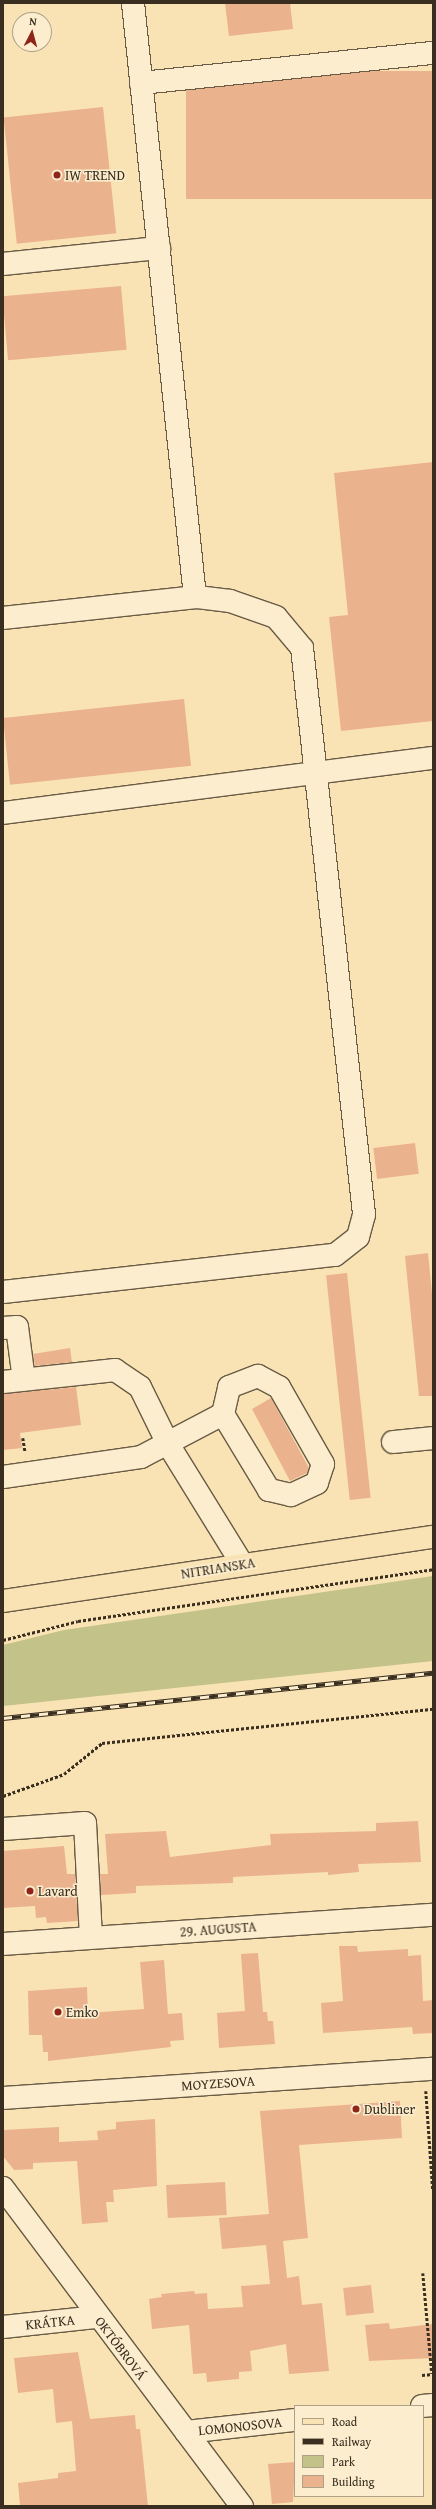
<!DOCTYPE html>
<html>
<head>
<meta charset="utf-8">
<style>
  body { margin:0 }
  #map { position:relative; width:436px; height:2509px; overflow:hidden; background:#f9e3b4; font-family:"Gentium Book Plus",serif }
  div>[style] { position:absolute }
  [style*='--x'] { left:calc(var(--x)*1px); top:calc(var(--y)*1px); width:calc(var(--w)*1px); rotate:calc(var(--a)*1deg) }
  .green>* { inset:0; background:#c3c289 }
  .building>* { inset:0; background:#ebb28e; transform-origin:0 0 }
  .path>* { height:2.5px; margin-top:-1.25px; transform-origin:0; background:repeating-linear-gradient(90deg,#392e1f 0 3px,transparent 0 5px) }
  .roads { filter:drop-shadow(1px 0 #695b44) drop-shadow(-1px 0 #695b44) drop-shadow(0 1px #695b44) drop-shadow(0 -1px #695b44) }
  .minor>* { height:22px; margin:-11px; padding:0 11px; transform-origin:11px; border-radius:11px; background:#fbedce }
  .major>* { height:22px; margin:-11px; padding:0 11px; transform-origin:11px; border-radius:11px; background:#f9e3b4 }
  .rail>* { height:4.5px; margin-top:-2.25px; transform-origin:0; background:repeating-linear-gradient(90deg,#fbedce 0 9px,#392e1f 0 18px); box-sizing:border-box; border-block:1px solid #392e1f }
  .dots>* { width:11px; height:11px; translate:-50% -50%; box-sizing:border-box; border:2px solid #fbedce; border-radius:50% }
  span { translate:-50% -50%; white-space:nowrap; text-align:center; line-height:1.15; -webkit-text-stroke:3px #fbedce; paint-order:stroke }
  .poi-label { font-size:14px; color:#392e1f }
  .left { translate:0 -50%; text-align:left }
  .street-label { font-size:14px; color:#392e1f }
  .frame { position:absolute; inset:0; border:4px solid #392e1f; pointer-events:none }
  .legend { position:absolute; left:294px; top:2405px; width:130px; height:92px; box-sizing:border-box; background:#fbedce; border:1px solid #ada188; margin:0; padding:5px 7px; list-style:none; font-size:12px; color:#392e1f }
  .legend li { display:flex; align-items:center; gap:8px; height:20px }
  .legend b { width:20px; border:1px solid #ada188 }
  .north { position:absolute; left:12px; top:12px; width:40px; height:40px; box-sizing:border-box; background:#fbedce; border:1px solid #ada188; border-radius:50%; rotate:6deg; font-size:11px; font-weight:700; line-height:16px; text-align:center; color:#392e1f }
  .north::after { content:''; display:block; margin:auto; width:14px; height:18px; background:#8f2418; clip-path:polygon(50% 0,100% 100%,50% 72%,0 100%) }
</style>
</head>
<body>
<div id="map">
  <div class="green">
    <i style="clip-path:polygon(433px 1576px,433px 1661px,3px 1706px,3px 1645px,64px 1630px)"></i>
  </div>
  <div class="building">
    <i style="clip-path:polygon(225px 3px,290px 3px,293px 29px,229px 36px)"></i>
    <i style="left:433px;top:71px;width:128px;height:247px;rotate:90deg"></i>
    <i style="left:103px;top:107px;width:127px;height:100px;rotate:84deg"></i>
    <i style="left:121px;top:286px;width:64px;height:119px;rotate:85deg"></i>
    <i style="clip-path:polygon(433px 462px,433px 721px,341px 731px,329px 617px,348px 615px,334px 473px)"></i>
    <i style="left:184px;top:699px;width:67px;height:182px;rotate:84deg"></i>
    <i style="left:415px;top:1143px;width:31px;height:42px;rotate:83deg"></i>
    <i style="clip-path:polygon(428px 1253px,433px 1303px,433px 1396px,419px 1396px,405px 1256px)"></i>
    <i style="left:347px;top:1273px;width:226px;height:21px;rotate:84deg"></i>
    <i style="clip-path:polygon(70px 1348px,72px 1362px,35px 1366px,33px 1354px)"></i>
    <i style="clip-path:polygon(76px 1387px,81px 1425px,20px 1433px,22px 1448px,3px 1450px,3px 1394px)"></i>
    <i style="clip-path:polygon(271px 1398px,309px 1468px,307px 1473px,290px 1481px,252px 1409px)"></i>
    <i style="clip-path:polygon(418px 1821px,421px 1862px,358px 1864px,359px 1872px,328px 1875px,328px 1872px,233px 1877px,233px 1883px,136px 1886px,136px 1893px,101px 1895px,100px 1874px,108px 1874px,105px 1834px,166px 1831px,170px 1857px,271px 1845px,270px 1834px,376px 1831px,376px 1823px)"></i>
    <i style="clip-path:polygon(64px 1846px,67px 1874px,75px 1874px,78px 1921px,47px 1923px,46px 1917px,36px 1918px,35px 1906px,3px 1908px,3px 1851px)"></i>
    <i style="clip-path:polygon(339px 1946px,357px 1946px,358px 1952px,408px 1949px,408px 1956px,421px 1955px,423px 2001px,433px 2000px,433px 2033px,413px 2034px,412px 2027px,323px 2033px,321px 2003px,343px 2001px)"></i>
    <i style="clip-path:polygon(258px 1953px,263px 2012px,267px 2012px,268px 2021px,273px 2021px,275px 2044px,219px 2048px,217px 2013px,245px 2011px,241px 1954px)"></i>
    <i style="clip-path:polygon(164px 1960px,168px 2014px,182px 2013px,184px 2040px,170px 2041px,171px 2047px,48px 2061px,48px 2052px,43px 2052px,42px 2035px,29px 2035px,28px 1991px,87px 1987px,88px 2013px,144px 2009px,140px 1962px)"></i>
    <i style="clip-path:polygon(400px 2101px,402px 2138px,299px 2145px,308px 2238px,283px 2241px,287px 2278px,299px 2276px,302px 2305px,322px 2303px,329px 2371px,289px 2374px,286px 2344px,250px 2351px,252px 2371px,239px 2372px,239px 2379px,207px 2382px,206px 2373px,193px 2374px,189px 2325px,152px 2329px,149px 2299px,162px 2297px,161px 2294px,194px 2291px,195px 2294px,207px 2293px,208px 2309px,243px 2307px,241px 2286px,270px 2284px,266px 2245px,222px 2249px,219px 2218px,269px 2214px,260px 2111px)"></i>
    <i style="clip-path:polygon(155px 2119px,157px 2186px,113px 2190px,114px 2202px,106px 2202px,108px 2222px,82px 2224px,77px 2161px,33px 2163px,33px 2169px,14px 2170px,3px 2156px,3px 2130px,59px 2127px,59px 2142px,98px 2140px,97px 2131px,116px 2129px,116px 2122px)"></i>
    <i style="left:225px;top:2182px;width:33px;height:59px;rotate:87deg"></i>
    <i style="left:371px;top:2285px;width:28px;height:28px;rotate:84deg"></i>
    <i style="clip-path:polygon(389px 2323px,390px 2329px,433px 2324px,433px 2358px,369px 2361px,365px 2325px)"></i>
    <i style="clip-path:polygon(78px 2352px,90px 2419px,135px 2415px,136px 2429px,140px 2429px,148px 2506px,20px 2506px,18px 2483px,58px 2478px,58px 2473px,76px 2471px,72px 2421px,56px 2423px,53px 2389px,18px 2393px,14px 2358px)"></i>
    <i style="clip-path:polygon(295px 2462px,293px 2502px,272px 2504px,268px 2464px)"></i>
  </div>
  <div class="path">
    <i style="--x:23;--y:1438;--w:13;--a:81"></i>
    <i style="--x:3;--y:1640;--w:77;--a:-14.2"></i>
    <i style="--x:78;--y:1621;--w:359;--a:-8.3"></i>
    <i style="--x:3;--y:1796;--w:65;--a:-19.8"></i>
    <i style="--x:64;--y:1774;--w:49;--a:-39.2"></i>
    <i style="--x:102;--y:1743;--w:333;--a:-5.9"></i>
    <i style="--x:426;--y:2091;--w:99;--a:86"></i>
    <i style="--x:423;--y:2273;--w:101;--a:84.9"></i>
    <i style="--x:422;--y:2375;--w:11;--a:-5"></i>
  </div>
  <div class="roads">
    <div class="minor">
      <i style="--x:141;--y:83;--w:294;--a:-5.9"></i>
      <i style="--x:3;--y:264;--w:157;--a:-5.9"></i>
      <i style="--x:3;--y:618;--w:193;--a:-6.2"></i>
      <i style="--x:3;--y:813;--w:434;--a:-7.3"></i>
      <i style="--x:3;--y:1292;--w:334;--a:-6.4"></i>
      <i style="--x:335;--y:1255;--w:29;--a:-38"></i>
      <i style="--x:358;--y:1237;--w:24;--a:-75"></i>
      <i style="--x:364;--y:1214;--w:569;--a:-96.25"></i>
      <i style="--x:302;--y:648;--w:40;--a:-130"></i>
      <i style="--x:276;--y:617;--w:49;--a:-160.8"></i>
      <i style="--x:230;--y:601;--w:35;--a:-173"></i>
      <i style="--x:195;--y:597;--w:597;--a:-95.96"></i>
      <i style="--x:3;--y:1328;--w:14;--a:-4"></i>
      <i style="--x:17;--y:1327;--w:53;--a:82.5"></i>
      <i style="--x:258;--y:1376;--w:24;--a:28"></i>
      <i style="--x:279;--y:1387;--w:89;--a:60.3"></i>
      <i style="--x:323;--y:1464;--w:20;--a:108"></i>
      <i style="--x:317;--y:1483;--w:29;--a:155"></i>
      <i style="--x:291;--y:1495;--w:23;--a:-167"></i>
      <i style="--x:269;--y:1490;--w:89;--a:-121.2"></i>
      <i style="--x:223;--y:1414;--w:28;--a:-77"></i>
      <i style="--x:229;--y:1387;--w:31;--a:-21"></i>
      <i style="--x:3;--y:1382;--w:113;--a:-6.1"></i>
      <i style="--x:115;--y:1370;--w:30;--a:34"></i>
      <i style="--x:140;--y:1387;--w:64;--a:63.8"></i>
      <i style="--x:168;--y:1444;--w:141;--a:58.3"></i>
      <i style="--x:393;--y:1442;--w:40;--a:-5.7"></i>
      <i style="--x:3;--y:1477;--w:139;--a:-8.2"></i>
      <i style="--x:141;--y:1457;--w:93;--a:-27.7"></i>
      <i style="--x:3;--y:1829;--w:82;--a:-4.2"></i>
      <i style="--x:85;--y:1823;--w:114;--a:87"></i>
      <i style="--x:3;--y:1944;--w:431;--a:-3.9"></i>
      <i style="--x:3;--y:2098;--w:431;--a:-3.9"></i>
      <i style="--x:3;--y:2188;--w:398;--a:53.1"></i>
      <i style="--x:3;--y:2327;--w:95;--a:-6.1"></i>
      <i style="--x:422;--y:2406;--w:11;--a:-5"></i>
      <i style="--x:186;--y:2432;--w:110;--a:-6.3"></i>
    </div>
    <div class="major">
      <i style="--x:3;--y:1601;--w:435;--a:-8.5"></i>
    </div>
  </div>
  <div class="rail">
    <i style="--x:3;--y:1718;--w:432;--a:-6"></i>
  </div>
  <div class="dots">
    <i style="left:57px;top:175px;background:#8f2418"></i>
    <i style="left:30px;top:1891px;background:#8f2418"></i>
    <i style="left:58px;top:2012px;background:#8f2418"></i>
    <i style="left:356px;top:2109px;background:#8f2418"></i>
  </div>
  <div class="poi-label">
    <span class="left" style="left:65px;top:175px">IW TREND</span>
    <span class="left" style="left:38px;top:1891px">Lavard</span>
    <span class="left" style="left:66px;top:2012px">Emko</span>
    <span class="left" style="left:364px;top:2109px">Dubliner</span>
  </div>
  <div class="street-label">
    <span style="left:218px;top:1568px;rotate:-9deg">NITRIANSKA</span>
    <span style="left:218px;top:1929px;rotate:-4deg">29. AUGUSTA</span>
    <span style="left:218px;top:2083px;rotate:-4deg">MOYZESOVA</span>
    <span style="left:50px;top:2322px;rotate:-6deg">KRÁTKA</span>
    <span style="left:121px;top:2348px;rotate:53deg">OKTÓBROVÁ</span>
    <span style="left:240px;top:2426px;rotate:-6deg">LOMONOSOVA</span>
  </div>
  <div class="frame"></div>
  <ul class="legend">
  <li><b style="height:5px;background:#f9e3b4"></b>Road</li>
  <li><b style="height:5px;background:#392e1f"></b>Railway</li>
  <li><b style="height:11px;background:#c3c289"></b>Park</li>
  <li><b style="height:11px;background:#ebb28e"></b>Building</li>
  </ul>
  <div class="north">N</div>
</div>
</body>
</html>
